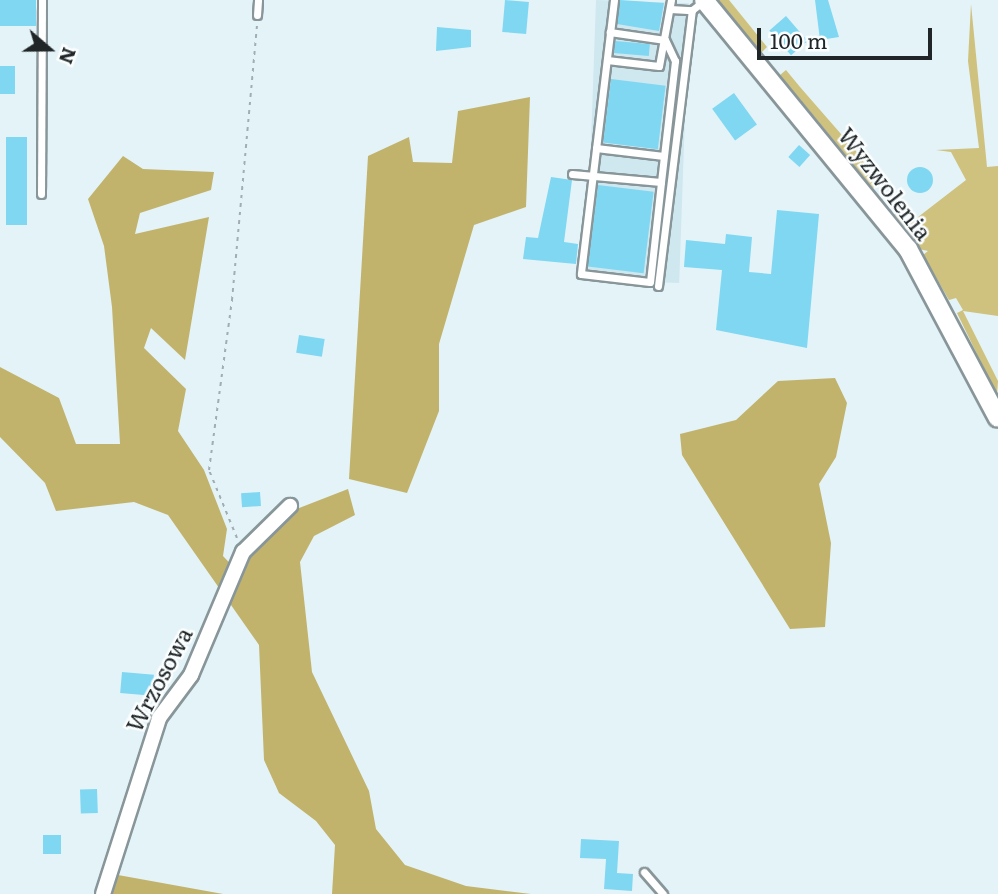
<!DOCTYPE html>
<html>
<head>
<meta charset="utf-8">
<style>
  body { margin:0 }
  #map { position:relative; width:998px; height:894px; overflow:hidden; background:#e4f3f8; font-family:Literata,serif }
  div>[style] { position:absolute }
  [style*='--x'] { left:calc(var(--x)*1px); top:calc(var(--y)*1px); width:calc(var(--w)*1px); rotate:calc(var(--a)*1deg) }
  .built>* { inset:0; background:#cfe7ef; transform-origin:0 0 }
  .green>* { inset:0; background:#cfc17e }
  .forest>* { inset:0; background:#c2b36c }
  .building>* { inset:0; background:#7fd7f2; transform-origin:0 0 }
  .round { border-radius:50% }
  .path>* { height:2px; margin-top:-1px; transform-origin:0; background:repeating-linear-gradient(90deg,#a1adb1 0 3.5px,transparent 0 8.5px) }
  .roads { filter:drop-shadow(2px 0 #88969a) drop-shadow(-2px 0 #88969a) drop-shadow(0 2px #88969a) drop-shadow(0 -2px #88969a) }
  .service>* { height:7px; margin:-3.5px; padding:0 3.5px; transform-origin:3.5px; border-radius:3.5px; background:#fff }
  .minor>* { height:14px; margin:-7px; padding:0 7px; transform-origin:7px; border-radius:7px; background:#fff }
  .tertiary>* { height:18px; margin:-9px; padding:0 9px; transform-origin:9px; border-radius:9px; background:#fff }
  span { translate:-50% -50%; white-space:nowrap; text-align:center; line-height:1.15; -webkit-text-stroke:5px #fbfeff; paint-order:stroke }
  .street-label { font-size:23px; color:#202628 }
  .north { position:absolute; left:14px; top:14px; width:70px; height:70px; -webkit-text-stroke:5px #fbfeff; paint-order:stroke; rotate:110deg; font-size:19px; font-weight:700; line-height:28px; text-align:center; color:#202628 }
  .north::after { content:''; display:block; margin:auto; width:24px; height:32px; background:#202628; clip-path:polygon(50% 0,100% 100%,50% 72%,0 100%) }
  .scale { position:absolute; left:757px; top:28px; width:175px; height:32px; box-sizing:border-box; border:4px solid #202628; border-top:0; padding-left:9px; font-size:21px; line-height:24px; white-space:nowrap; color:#202628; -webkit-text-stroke:5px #fbfeff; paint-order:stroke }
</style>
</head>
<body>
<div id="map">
  <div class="built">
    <i style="left:596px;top:0;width:93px;height:280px;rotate:2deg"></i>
  </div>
  <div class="green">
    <i style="clip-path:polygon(717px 0,729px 0,767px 47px,761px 53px)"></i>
    <i style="clip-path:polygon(971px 4px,987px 167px,998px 166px,998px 316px,963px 311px,998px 381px,997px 395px,957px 313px,963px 310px,956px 298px,949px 300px,923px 255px,928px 251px,919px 249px,895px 215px,899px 211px,909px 224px,966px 180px,951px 152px,936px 150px,979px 148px,968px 61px)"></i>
    <i style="clip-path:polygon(786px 70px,800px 87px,882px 181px,873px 188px,780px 75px)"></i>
  </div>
  <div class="forest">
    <i style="clip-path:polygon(530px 97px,526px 207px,474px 225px,439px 344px,439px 411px,407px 493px,349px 479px,368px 156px,409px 137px,413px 162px,452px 163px,458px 111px)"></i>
    <i style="clip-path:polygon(123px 156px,143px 169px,214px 172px,211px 190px,140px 213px,135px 234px,209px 217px,185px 360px,151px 328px,144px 348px,186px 389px,178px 431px,204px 470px,227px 529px,223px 556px,241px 575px,250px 551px,294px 510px,348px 489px,355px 515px,314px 536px,300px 562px,312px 672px,369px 791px,376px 829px,405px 865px,466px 886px,531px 894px,332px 894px,335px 845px,316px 821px,279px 793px,264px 760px,259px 645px,168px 515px,134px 502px,56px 511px,45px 483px,0 437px,0 367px,59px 398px,76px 444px,120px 444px,112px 307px,104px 246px,88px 199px)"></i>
    <i style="clip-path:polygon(835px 378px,847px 403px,836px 457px,819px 484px,831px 543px,825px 627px,790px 629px,682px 455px,680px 434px,736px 420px,778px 381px)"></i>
    <i style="clip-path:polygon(118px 875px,223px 894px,112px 894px)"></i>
  </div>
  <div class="building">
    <i style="left:0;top:0;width:36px;height:26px"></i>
    <i style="left:505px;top:0;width:24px;height:32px;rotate:5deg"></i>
    <i style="clip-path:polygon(620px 0,664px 3px,659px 31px,617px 24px)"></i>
    <i style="clip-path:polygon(815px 0,828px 0,839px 37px,820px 40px)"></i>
    <i style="left:786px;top:16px;width:33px;height:22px;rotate:49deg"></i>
    <i style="clip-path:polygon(437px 27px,471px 30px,471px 47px,436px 51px)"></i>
    <i style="left:615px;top:41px;width:35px;height:12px;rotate:5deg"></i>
    <i style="left:0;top:66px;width:15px;height:28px"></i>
    <i style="left:611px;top:79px;width:55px;height:64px;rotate:7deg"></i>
    <i style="left:734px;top:93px;width:39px;height:27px;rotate:54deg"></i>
    <i style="left:6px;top:137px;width:21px;height:88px"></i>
    <i style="left:799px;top:145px;width:15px;height:16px;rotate:42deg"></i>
    <i class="round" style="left:907px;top:167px;width:26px;height:26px"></i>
    <i style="clip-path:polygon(551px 177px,572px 180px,564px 242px,578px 244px,576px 264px,523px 259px,526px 237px,538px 238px)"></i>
    <i style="left:598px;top:185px;width:56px;height:82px;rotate:7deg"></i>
    <i style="clip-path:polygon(777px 210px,819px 214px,807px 348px,716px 330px,722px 270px,684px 267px,686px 240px,725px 244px,726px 234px,752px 237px,749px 272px,771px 274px)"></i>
    <i style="left:299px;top:335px;width:26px;height:18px;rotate:9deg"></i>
    <i style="left:260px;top:492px;width:14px;height:19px;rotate:86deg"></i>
    <i style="left:122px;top:672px;width:32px;height:21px;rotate:5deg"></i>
    <i style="left:97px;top:789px;width:24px;height:17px;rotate:88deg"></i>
    <i style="left:43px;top:835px;width:18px;height:19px"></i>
    <i style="clip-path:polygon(581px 839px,619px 841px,617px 873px,633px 874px,632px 891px,604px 889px,606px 859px,580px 858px)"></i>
  </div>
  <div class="path">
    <i style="--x:237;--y:538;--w:74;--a:-112.4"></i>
    <i style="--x:209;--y:470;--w:172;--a:-82.3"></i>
    <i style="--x:232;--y:300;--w:278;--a:-84.8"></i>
  </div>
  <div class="roads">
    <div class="service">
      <i style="--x:614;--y:0;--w:276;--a:96.9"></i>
      <i style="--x:581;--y:274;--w:69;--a:6.6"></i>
      <i style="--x:650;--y:282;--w:101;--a:-83.7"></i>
      <i style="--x:670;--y:9;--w:22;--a:3"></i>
      <i style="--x:257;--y:15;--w:15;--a:-86"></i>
      <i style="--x:607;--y:60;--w:52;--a:6.6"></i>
      <i style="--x:659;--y:66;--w:67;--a:-79.7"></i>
      <i style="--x:596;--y:148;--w:68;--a:6.7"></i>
      <i style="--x:572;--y:174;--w:89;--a:5.1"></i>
      <i style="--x:661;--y:182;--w:122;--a:-83.4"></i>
      <i style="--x:675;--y:61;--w:23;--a:-115"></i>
      <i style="--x:665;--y:40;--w:56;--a:-171.7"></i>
      <i style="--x:41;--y:194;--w:194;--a:-89.7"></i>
      <i style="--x:658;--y:286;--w:278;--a:-83"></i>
      <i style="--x:692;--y:10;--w:15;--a:-37"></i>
      <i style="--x:644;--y:872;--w:29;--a:49"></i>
    </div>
    <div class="minor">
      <i style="--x:103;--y:894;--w:185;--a:-72.3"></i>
      <i style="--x:159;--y:718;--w:54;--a:-53.3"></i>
      <i style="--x:191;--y:675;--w:134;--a:-67.1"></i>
      <i style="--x:243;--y:552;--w:66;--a:-44.4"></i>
    </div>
    <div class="tertiary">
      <i style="--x:704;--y:0;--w:322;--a:50.7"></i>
      <i style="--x:908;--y:249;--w:191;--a:62"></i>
    </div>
  </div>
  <div class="street-label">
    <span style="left:886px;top:183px;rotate:52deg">Wyzwolenia</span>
    <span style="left:158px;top:679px;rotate:-62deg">Wrzosowa</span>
  </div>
  <div class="north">N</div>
  <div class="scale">100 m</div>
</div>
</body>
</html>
